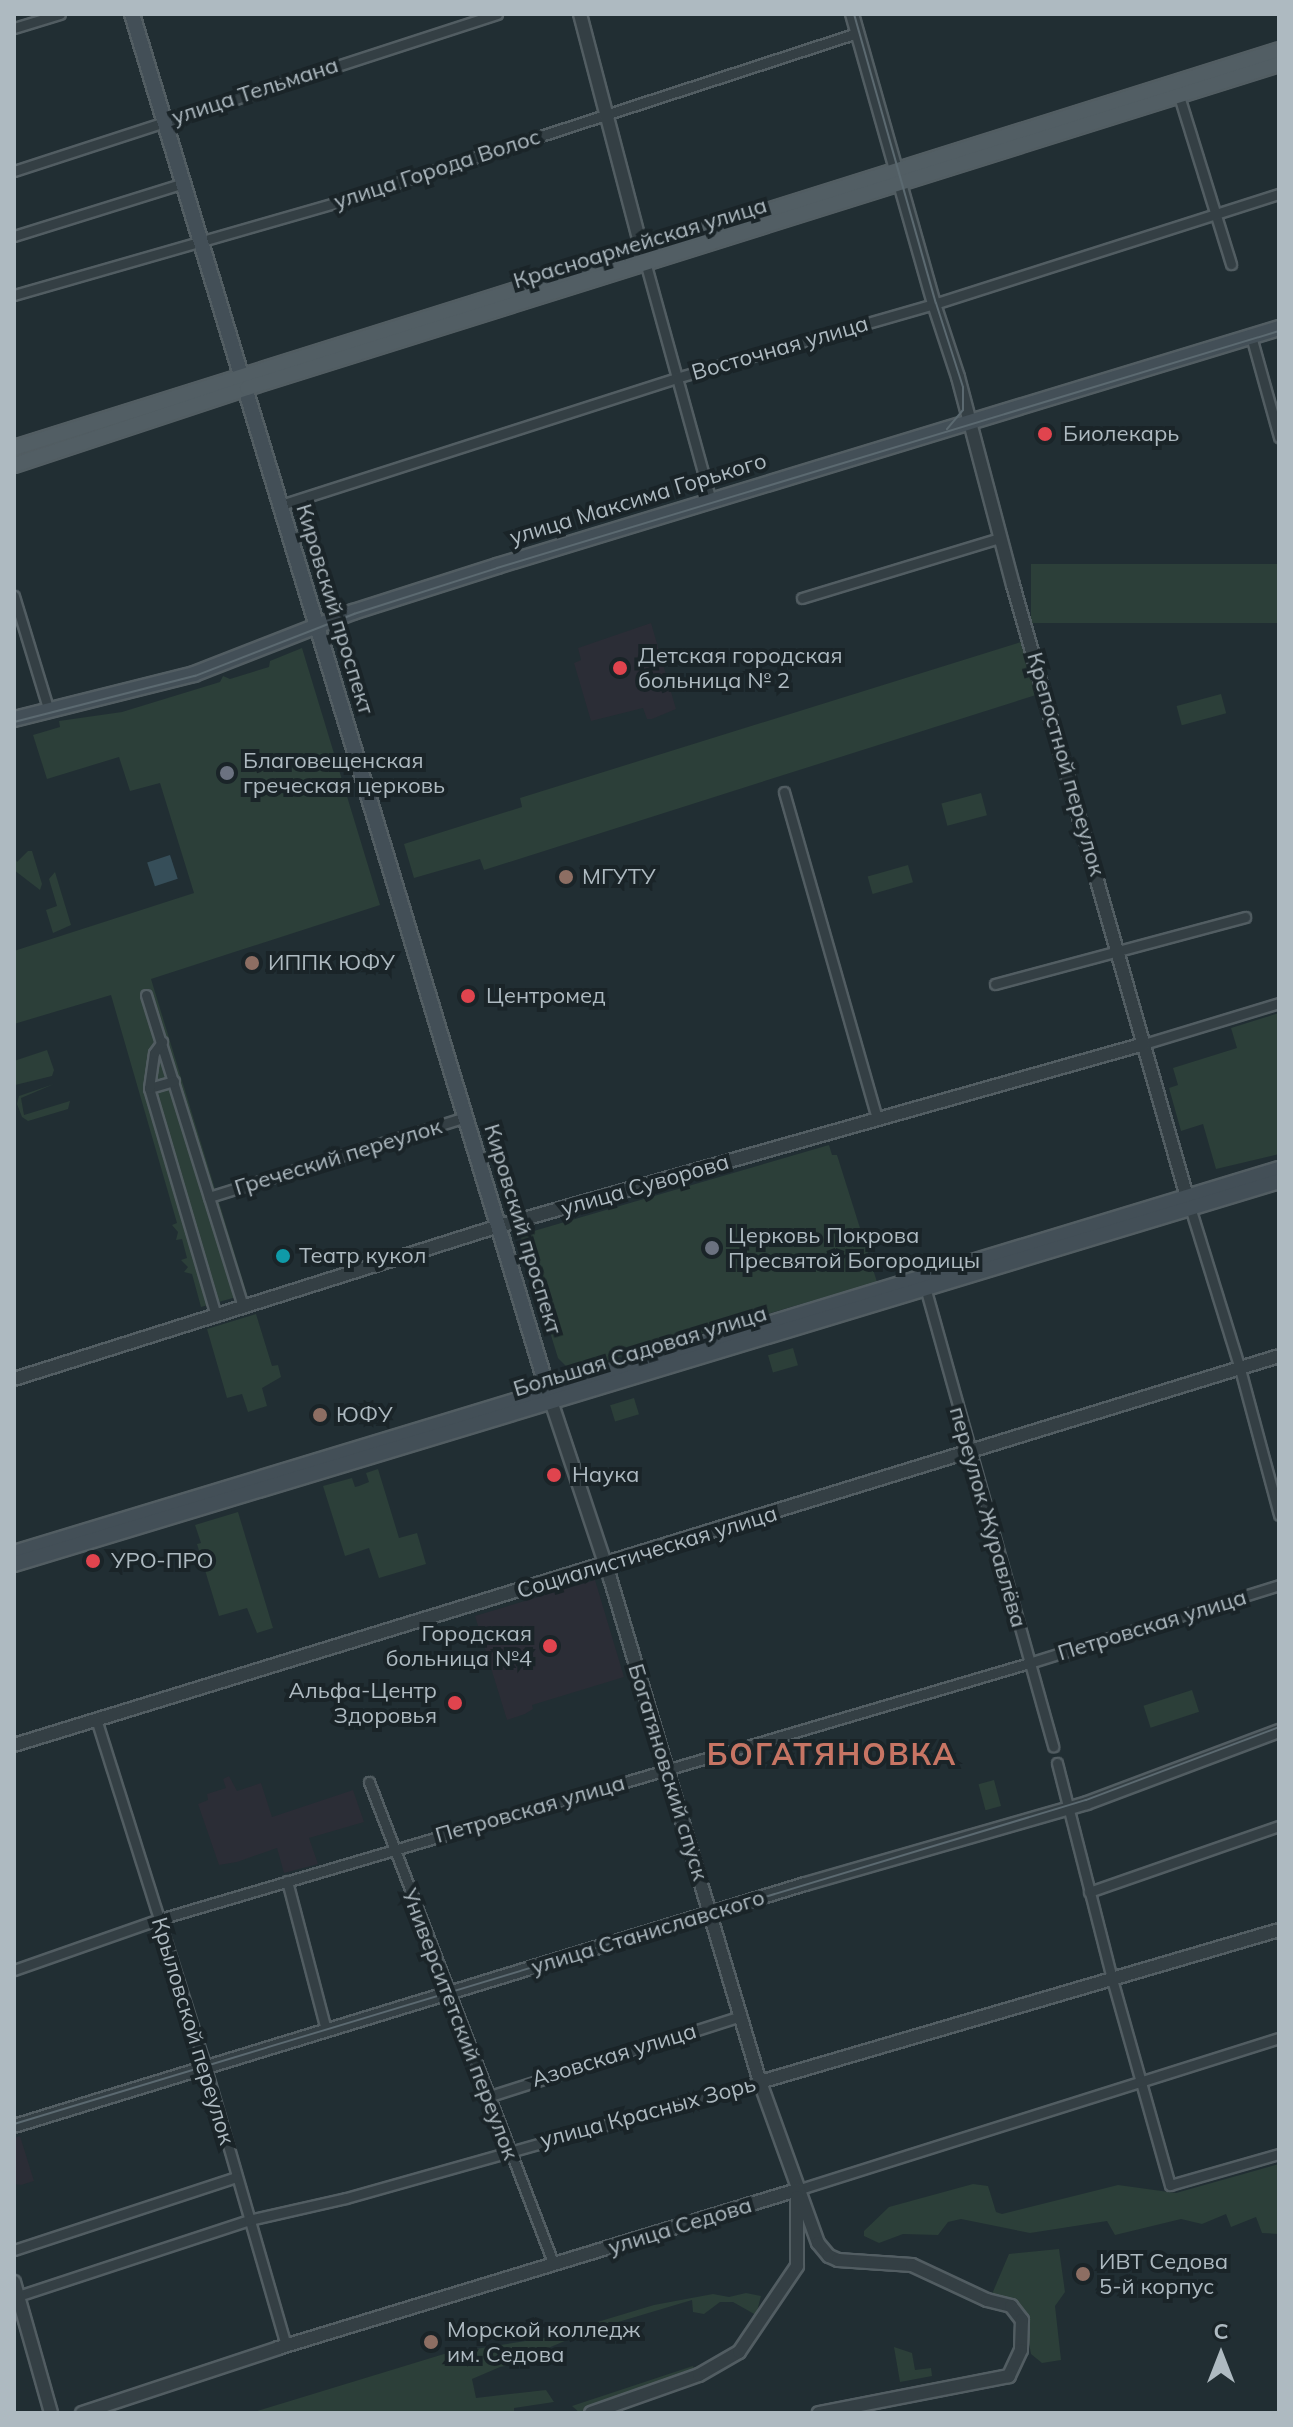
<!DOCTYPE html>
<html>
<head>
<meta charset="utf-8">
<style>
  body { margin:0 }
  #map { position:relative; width:1293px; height:2427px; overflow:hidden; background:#212e33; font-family:Mulish,sans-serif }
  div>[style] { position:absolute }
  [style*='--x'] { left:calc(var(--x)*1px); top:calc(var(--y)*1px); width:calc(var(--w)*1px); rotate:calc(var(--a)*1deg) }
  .medical>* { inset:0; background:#2b2d36 }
  .green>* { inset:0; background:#2c3f39; transform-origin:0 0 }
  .water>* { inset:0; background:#364e59; transform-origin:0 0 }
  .roads { filter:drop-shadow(2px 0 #525d62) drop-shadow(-2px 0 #525d62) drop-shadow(0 2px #525d62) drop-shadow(0 -2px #525d62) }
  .minor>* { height:9px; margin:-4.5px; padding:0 4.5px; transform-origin:4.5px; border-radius:4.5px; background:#343f44 }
  .tertiary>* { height:12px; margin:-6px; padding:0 6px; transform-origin:6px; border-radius:6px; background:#343f44 }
  .secondary>* { height:14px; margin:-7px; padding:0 7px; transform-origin:7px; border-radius:7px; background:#434f57 }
  .primary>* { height:14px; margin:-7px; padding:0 7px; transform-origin:7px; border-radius:7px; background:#525e64 }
  .tram>* { height:2px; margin:-1px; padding:0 1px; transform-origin:1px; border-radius:1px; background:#5b6970 }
  .dots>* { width:22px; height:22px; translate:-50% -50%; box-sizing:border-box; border:4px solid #1a2428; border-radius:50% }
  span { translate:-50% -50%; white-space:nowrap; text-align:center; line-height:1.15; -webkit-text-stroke:8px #1a2428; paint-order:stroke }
  .street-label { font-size:22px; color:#aebac1 }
  .poi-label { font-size:22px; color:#aebac1 }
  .left { translate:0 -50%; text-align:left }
  .right { translate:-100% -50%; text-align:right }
  .district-label { font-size:30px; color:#c77564; font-weight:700; letter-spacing:2px }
  .frame { position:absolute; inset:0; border:16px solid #aebac1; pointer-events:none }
  .north { position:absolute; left:1181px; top:2315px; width:80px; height:80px; -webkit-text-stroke:6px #1a2428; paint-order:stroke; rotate:0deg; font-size:22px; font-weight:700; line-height:32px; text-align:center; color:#aebac1 }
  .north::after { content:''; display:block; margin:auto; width:28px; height:36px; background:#aebac1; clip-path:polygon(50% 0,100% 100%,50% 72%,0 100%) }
</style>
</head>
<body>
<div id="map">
  <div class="medical">
    <i style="clip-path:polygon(651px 623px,676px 709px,652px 719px,647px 719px,643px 708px,591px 721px,574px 663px,581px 660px,578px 648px)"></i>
    <i style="clip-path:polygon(595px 1580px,624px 1677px,532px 1705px,533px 1709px,525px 1714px,507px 1720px,475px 1616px)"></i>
    <i style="clip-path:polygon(229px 1776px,237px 1791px,261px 1783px,272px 1817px,353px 1790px,364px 1822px,309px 1838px,318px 1864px,284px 1873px,277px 1848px,237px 1862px,219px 1865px,198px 1804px,208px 1800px,207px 1794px,226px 1788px,223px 1779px)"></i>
    <i style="clip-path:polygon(20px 2136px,34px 2181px,21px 2185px,14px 2184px,14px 2138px)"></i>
  </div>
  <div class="green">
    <i style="left:1279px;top:564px;width:59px;height:248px;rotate:90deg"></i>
    <i style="clip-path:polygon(1021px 642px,1036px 695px,484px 870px,480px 859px,414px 878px,404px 844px,522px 807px,520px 798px)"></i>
    <i style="clip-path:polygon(302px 648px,380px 905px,151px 979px,247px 1294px,201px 1307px,192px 1274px,184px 1272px,188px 1267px,181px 1260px,187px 1258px,182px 1239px,176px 1240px,178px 1232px,172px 1225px,177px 1223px,111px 995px,14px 1024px,14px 951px,194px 893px,160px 783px,130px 791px,119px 757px,47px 779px,33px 735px,60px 727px,59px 721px,122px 712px,220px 682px,223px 676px,230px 679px,269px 667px,270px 661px)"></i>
    <i style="left:1221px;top:694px;width:20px;height:46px;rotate:75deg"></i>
    <i style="left:981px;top:793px;width:23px;height:41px;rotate:75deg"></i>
    <i style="clip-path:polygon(28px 851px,32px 851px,42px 884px,40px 890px,14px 870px,14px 855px,17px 862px)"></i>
    <i style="left:908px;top:865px;width:18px;height:42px;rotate:74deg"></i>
    <i style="clip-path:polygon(55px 872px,71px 925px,53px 933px,46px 910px,57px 906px,49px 879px)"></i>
    <i style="clip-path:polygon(1279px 1013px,1279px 1154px,1216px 1169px,1203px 1124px,1181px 1131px,1169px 1088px,1178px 1085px,1173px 1068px,1237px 1048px,1231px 1028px)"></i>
    <i style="clip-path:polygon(47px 1050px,54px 1070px,52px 1076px,15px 1085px,14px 1061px)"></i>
    <i style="clip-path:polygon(54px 1084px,21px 1098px,24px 1115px,70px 1101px,68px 1109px,28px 1121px,22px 1117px,17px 1104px,19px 1096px)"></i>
    <i style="clip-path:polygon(829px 1145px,832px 1155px,837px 1155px,877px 1282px,578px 1369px,568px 1368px,558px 1358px,520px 1235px)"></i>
    <i style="clip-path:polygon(256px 1314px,272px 1366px,278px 1365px,281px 1377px,262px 1388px,267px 1406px,248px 1412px,242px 1394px,227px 1398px,207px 1329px)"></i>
    <i style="left:793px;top:1348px;width:18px;height:26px;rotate:74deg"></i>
    <i style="left:634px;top:1398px;width:17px;height:25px;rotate:73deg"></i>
    <i style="clip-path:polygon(378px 1469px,399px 1538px,417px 1533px,426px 1564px,379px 1578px,369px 1548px,345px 1556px,323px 1486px,352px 1478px,355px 1487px,359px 1486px,369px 1482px,366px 1473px)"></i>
    <i style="clip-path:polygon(238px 1512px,273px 1628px,257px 1633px,247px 1608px,219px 1616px,197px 1544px,201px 1543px,195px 1525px)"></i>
    <i style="left:1192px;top:1690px;width:23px;height:51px;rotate:72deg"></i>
    <i style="left:994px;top:1780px;width:27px;height:16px;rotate:75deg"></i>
    <i style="clip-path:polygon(1279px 2164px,1279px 2234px,1262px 2233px,1256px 2217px,1231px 2227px,1226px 2214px,1202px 2224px,1181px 2219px,1115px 2235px,1107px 2221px,1030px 2233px,961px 2219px,948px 2222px,938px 2235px,903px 2234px,879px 2243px,864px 2236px,864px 2231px,889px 2207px,973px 2184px,988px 2186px,996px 2212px,1002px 2214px,1118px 2185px,1176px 2193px)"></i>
    <i style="clip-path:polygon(1059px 2249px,1065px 2292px,1055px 2306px,1061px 2360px,1042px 2363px,1031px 2354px,1023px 2310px,992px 2294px,1009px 2254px)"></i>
    <i style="clip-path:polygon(746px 2293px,761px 2296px,756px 2315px,733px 2302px,720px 2302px,704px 2314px,693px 2312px,692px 2300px,588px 2331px,532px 2355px,532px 2361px,500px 2367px,472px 2379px,476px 2398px,546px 2390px,554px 2402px,514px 2408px,514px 2413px,251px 2413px,444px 2354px,544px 2338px,654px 2305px,713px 2294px,729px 2297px)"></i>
    <i style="clip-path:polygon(894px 2347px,912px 2353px,915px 2370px,931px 2368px,932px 2376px,900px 2382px)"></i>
    <i style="clip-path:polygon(693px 2366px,696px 2372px,580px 2413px,572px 2406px)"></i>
  </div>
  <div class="water">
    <i style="left:170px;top:855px;width:25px;height:24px;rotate:72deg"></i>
  </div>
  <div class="roads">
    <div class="minor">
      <i style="--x:14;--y:28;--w:48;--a:-16.9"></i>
      <i style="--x:1179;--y:96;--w:176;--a:72.8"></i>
      <i style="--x:14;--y:171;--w:508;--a:-18.01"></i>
      <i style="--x:14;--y:236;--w:178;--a:-17.3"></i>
      <i style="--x:644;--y:258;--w:252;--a:74.6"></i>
      <i style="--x:14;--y:295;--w:340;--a:-16"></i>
      <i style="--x:341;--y:201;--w:543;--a:-18.03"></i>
      <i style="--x:1251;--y:336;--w:105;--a:74.5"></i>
      <i style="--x:281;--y:505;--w:415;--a:-17.8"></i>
      <i style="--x:676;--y:378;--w:268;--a:-16"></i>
      <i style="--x:934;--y:304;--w:362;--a:-17.7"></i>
      <i style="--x:14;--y:596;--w:120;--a:73.1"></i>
      <i style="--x:802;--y:598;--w:207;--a:-16.9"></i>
      <i style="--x:784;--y:792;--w:340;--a:74.1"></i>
      <i style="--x:995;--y:984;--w:259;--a:-15"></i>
      <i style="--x:146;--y:995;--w:327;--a:72.7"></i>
      <i style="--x:1144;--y:1044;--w:141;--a:-16.9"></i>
      <i style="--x:174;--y:1081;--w:26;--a:164"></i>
      <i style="--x:149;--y:1088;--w:238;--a:73.6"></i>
      <i style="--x:149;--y:1088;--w:35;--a:-82"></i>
      <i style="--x:154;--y:1053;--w:14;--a:-54"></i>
      <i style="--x:209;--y:1197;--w:269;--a:-17.3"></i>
      <i style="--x:1189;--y:1204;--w:173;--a:72.8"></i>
      <i style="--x:1240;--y:1369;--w:151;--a:75"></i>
      <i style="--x:925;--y:1287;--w:477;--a:74.4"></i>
      <i style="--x:96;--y:1719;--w:355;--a:72.5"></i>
      <i style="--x:203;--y:2058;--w:299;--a:73.9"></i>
      <i style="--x:1057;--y:1763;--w:223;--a:75.7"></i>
      <i style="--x:1112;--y:1979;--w:214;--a:74.3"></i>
      <i style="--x:1170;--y:2185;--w:113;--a:-15.9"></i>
      <i style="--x:369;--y:1782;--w:517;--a:69.04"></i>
      <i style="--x:287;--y:1881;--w:154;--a:75.3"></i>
      <i style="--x:1089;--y:1892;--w:201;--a:-19.2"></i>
      <i style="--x:14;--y:1970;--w:155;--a:-19.3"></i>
      <i style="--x:160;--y:1919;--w:906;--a:-16.41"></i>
      <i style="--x:1029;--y:1663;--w:262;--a:-17.3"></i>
      <i style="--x:487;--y:2097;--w:267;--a:-17.7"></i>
      <i style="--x:797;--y:2190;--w:505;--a:-17.5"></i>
      <i style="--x:14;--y:2250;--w:234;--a:-18.2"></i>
      <i style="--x:18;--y:2296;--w:243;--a:-18.2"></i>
      <i style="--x:249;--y:2220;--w:99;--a:-12.8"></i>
      <i style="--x:346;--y:2198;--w:430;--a:-15.7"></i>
    </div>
    <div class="tertiary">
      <i style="--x:580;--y:14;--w:245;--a:75.3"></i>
      <i style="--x:852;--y:14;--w:301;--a:74.2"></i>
      <i style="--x:934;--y:304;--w:77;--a:71.8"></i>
      <i style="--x:958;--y:377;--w:215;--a:75.2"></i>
      <i style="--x:1013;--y:585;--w:636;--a:74.13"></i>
      <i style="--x:14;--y:1379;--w:509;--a:-17.51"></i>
      <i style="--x:499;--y:1226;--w:670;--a:-15.76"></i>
      <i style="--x:551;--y:1401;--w:187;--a:71.6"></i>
      <i style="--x:610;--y:1578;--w:526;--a:73.43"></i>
      <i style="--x:760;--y:2082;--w:171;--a:70.2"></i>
      <i style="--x:818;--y:2243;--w:17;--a:50"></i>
      <i style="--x:829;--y:2256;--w:10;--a:24"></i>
      <i style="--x:838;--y:2260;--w:74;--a:3.9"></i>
      <i style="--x:912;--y:2265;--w:83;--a:25"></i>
      <i style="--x:987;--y:2300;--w:25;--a:14"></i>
      <i style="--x:1011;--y:2306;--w:18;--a:52"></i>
      <i style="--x:1022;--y:2320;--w:30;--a:92"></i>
      <i style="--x:1021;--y:2350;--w:29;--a:115"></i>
      <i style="--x:1009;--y:2376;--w:194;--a:169"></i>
      <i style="--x:14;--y:1745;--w:1323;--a:-17.09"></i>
      <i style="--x:760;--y:2082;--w:541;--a:-16.32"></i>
      <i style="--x:14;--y:2126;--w:827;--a:-17.01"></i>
      <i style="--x:805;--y:1884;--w:293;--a:-16"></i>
      <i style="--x:1087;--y:1803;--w:205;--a:-20.6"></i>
      <i style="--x:14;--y:2282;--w:136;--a:74.2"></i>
      <i style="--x:82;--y:2413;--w:206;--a:-18.3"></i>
      <i style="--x:278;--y:2348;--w:543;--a:-16.93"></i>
      <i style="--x:591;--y:2413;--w:114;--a:-19.4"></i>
      <i style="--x:699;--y:2375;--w:46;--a:-29.9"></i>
      <i style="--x:739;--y:2352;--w:104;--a:-56"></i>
      <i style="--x:797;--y:2266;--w:69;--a:-90"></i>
    </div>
    <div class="secondary">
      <i style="--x:132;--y:14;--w:1449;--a:73.19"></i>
      <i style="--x:14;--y:719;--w:186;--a:-14"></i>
      <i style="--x:194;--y:674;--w:171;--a:-21.3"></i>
      <i style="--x:353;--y:612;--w:151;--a:-17.7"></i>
      <i style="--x:497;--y:566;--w:817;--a:-16.93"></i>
      <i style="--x:14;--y:1553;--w:1322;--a:-16.89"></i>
      <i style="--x:14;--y:1564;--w:1322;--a:-16.84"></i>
    </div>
    <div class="primary">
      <i style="--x:14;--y:448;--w:1326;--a:-17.46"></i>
      <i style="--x:14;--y:465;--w:245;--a:-18.3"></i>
      <i style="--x:247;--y:388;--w:1082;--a:-17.43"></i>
    </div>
  </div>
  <div class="tram">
    <i style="--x:854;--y:14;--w:300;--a:74.2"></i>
    <i style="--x:936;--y:303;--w:88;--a:72.2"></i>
    <i style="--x:963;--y:387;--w:23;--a:90"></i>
    <i style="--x:963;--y:410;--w:25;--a:130"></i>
    <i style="--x:14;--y:722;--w:187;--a:-14.3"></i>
    <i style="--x:195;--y:676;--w:171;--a:-21.3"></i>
    <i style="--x:354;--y:614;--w:150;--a:-17.8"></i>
    <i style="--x:497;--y:568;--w:817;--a:-16.86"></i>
    <i style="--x:14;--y:2124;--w:1120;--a:-16.82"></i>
    <i style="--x:1086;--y:1800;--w:206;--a:-20.7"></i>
  </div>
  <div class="dots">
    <i style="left:1045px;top:434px;background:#e0444e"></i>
    <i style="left:620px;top:668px;background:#e0444e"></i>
    <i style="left:227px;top:773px;background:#6b7280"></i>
    <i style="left:566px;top:877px;background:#8d6e63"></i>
    <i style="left:252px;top:963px;background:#8d6e63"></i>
    <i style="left:468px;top:996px;background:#e0444e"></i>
    <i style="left:712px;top:1248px;background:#6b7280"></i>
    <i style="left:283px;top:1256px;background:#0f9aa8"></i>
    <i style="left:320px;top:1415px;background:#8d6e63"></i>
    <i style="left:554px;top:1475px;background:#e0444e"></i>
    <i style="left:93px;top:1561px;background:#e0444e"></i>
    <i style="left:550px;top:1646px;background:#e0444e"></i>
    <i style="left:455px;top:1703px;background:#e0444e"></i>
    <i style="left:1083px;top:2274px;background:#8d6e63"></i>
    <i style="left:431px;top:2342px;background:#8d6e63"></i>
  </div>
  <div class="street-label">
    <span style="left:255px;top:91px;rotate:-18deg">улица Тельмана</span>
    <span style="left:437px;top:169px;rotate:-18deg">улица Города Волос</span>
    <span style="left:640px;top:243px;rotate:-17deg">Красноармейская улица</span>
    <span style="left:780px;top:348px;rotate:-16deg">Восточная улица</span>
    <span style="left:638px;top:499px;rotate:-17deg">улица Максима Горького</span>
    <span style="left:335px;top:609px;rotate:73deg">Кировский проспект</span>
    <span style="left:1066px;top:764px;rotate:74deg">Крепостной переулок</span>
    <span style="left:338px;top:1157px;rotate:-17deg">Греческий переулок</span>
    <span style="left:645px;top:1185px;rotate:-16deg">улица Суворова</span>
    <span style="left:523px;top:1229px;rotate:73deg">Кировский проспект</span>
    <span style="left:640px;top:1351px;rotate:-17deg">Большая Садовая улица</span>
    <span style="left:988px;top:1517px;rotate:74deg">переулок Журавлёва</span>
    <span style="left:647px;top:1552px;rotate:-17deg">Социалистическая улица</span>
    <span style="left:1152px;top:1625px;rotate:-17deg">Петровская улица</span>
    <span style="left:668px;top:1772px;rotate:73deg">Богатяновский спуск</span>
    <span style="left:530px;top:1809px;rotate:-16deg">Петровская улица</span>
    <span style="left:648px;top:1932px;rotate:-17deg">улица Станиславского</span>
    <span style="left:460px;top:2024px;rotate:69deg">Университетский переулок</span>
    <span style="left:193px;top:2031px;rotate:73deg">Крыловской переулок</span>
    <span style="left:614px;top:2055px;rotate:-17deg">Азовская улица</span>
    <span style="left:648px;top:2112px;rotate:-15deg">улица Красных Зорь</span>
    <span style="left:680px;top:2226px;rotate:-17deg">улица Седова</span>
  </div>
  <div class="poi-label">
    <span class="left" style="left:1063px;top:434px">Биолекарь</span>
    <span class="left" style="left:638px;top:668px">Детская городская<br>больница № 2</span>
    <span class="left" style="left:243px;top:773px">Благовещенская<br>греческая церковь</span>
    <span class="left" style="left:582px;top:877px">МГУТУ</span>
    <span class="left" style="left:268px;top:963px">ИППК ЮФУ</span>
    <span class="left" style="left:486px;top:996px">Центромед</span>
    <span class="left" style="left:728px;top:1248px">Церковь Покрова<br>Пресвятой Богородицы</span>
    <span class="left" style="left:299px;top:1256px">Театр кукол</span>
    <span class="left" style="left:336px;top:1415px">ЮФУ</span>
    <span class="left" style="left:572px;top:1475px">Наука</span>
    <span class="left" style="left:111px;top:1561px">УРО-ПРО</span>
    <span class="right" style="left:532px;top:1646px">Городская<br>больница №4</span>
    <span class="right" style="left:437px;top:1703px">Альфа-Центр<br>Здоровья</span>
    <span class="left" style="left:1099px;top:2274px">ИВТ Седова<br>5-й корпус</span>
    <span class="left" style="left:447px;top:2342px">Морской колледж<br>им. Седова</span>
  </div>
  <div class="district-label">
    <span style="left:832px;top:1754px">БОГАТЯНОВКА</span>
  </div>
  <div class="frame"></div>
  <div class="north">С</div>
</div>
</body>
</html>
